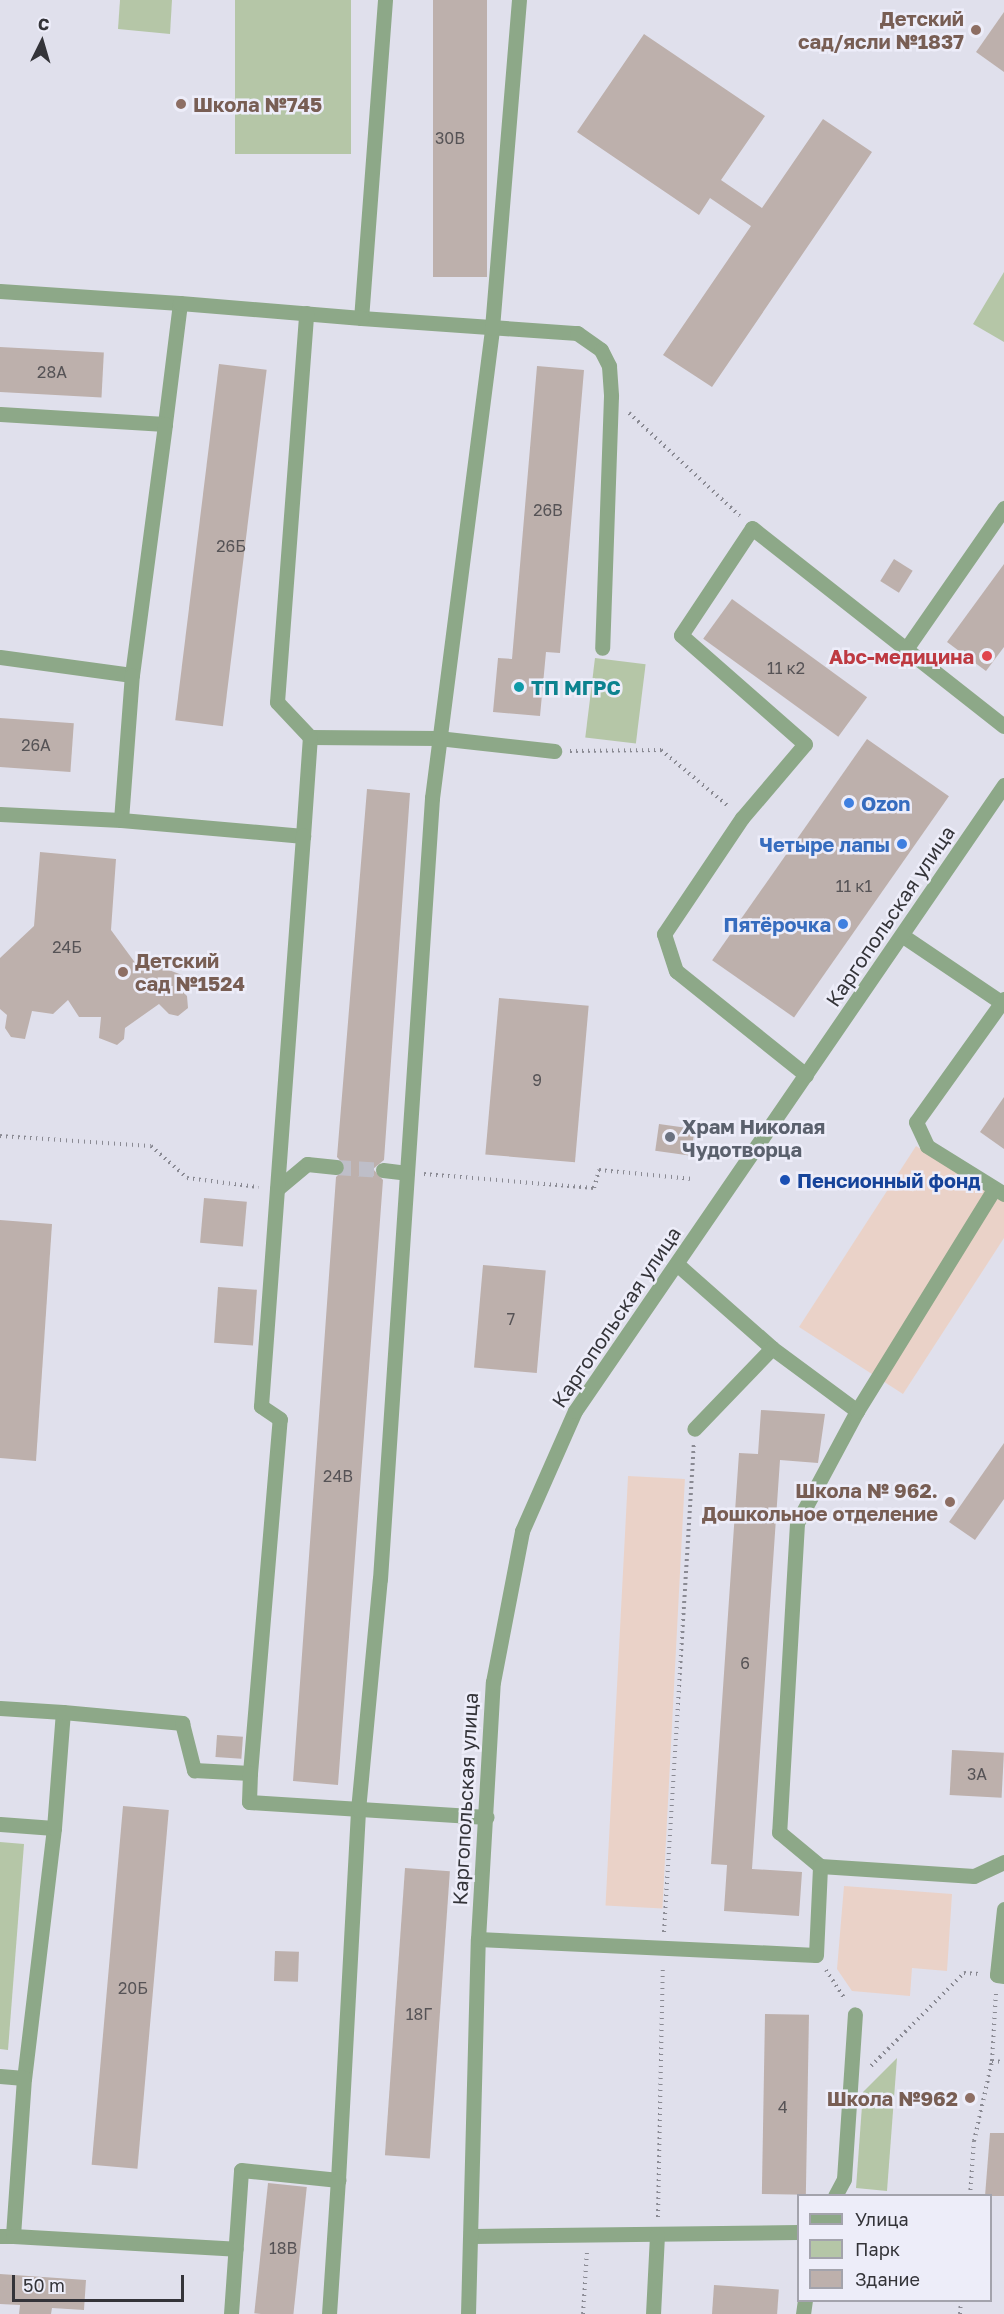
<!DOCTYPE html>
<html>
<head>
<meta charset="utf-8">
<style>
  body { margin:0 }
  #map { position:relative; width:1004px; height:2314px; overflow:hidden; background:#e0e0ec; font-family:"Golos Text",sans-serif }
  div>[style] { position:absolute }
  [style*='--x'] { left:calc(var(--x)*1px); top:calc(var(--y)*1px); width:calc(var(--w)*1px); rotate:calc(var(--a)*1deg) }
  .industrial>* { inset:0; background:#ead2c8; transform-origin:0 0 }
  .green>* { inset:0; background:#b5c6a7; transform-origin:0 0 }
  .building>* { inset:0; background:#bdb0ac; transform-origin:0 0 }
  .minor-tunnel>* { height:15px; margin-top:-7.5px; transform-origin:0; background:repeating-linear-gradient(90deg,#bebec8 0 15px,transparent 0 23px) }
  .path>* { height:4px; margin-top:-2px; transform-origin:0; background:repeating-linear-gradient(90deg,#8a8a93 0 1.5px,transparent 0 6px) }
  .minor>* { height:15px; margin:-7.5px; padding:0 7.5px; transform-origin:7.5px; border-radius:7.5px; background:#8da888 }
  .dots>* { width:16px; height:16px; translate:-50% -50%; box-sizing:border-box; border:3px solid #ededf9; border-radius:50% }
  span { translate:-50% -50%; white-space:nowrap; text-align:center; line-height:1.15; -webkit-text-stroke:5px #ededf9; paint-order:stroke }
  .number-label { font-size:16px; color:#565356 }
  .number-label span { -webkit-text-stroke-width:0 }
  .education-label { font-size:20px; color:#785e54; font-weight:700 }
  .right { translate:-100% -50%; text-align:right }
  .left { translate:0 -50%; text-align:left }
  .health-label { font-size:20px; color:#be3a42; font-weight:700 }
  .culture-label { font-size:20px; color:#0d838f; font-weight:700 }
  .shop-label { font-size:20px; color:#366cbe; font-weight:700 }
  .street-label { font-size:20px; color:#343439 }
  .worship-label { font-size:20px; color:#5b616d; font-weight:700 }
  .transit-label { font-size:20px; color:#164399; font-weight:700 }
  .legend { position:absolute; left:797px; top:2194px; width:195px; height:108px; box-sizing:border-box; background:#ededf9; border:2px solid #a3a3ac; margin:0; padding:8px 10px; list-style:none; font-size:18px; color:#343439 }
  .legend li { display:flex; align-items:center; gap:12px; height:30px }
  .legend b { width:30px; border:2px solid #a3a3ac }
  .north { position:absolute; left:12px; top:12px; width:60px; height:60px; -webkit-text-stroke:4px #ededf9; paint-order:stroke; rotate:5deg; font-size:16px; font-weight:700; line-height:24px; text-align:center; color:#343439 }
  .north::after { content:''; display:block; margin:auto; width:21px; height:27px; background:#343439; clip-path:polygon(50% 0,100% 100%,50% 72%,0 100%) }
  .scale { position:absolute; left:12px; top:2275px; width:172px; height:27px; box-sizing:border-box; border:3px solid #343439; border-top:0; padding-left:8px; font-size:18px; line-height:21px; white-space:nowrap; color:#343439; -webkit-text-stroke:4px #ededf9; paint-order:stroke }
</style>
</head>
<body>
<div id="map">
  <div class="industrial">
    <i style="clip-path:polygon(916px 1146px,1004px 1202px,1004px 1238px,903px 1394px,799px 1327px)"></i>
    <i style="left:628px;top:1476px;width:57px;height:430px;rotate:3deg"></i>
    <i style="clip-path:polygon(844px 1886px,952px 1894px,947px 1971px,912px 1968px,910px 1996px,852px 1991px,837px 1969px)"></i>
  </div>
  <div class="green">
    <i style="clip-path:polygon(120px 0,172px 0,170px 34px,118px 29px)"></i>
    <i style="left:235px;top:0;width:116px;height:154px"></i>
    <i style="clip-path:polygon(1004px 272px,1004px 342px,973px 324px)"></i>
    <i style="left:595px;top:658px;width:51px;height:80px;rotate:7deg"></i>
    <i style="clip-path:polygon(0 1842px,24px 1844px,8px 2050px,0 2049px)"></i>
    <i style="clip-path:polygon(897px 2058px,887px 2191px,856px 2188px,863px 2092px)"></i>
  </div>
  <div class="building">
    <i style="left:433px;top:0;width:54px;height:277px"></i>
    <i style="clip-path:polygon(1004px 12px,1004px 72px,976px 52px)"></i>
    <i style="clip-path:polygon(644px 34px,765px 116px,721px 180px,762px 208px,823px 119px,872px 152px,712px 387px,663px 355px,751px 226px,710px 198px,699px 215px,577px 132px)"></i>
    <i style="left:0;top:347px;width:104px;height:45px;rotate:3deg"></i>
    <i style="left:219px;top:364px;width:48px;height:359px;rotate:7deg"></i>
    <i style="clip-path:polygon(537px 366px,584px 370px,560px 653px,546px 652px,540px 716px,493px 712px,498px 658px,512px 659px)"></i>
    <i style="left:894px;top:559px;width:22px;height:26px;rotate:32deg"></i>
    <i style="clip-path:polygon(1004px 564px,1004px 647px,986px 671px,947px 642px)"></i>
    <i style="left:732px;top:599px;width:167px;height:49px;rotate:36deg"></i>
    <i style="left:0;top:718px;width:74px;height:49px;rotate:4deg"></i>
    <i style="left:867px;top:739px;width:100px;height:270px;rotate:35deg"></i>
    <i style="clip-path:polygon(367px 789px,410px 793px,384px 1160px,373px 1169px,383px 1180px,338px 1785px,293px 1781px,336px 1177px,346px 1167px,337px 1157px)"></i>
    <i style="clip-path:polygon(40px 852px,116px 859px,111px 930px,136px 964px,144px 957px,157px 958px,161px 967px,182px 975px,181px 990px,187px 996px,188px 1008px,178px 1016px,169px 1014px,159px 1004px,125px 1028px,124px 1039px,117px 1045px,99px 1038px,101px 1017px,79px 1017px,68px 1000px,53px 1014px,32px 1011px,25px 1039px,11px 1037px,5px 1028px,7px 1015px,0 1009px,0 958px,34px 926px)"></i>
    <i style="left:499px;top:998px;width:90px;height:157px;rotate:5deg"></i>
    <i style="clip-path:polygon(1004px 1097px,1004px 1149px,980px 1132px)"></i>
    <i style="left:659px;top:1124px;width:36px;height:27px;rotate:8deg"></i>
    <i style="left:204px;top:1198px;width:43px;height:45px;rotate:5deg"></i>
    <i style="clip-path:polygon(0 1220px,52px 1224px,36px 1461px,0 1458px)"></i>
    <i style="left:483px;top:1265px;width:63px;height:103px;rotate:5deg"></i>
    <i style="left:218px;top:1287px;width:39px;height:56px;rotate:4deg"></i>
    <i style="clip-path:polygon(761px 1410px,825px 1414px,818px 1463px,780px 1460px,752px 1869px,802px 1872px,799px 1916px,724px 1911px,727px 1865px,711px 1864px,739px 1453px,758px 1454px)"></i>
    <i style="clip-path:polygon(1004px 1443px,1004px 1499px,975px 1540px,949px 1522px)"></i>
    <i style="left:217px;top:1735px;width:26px;height:22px;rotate:4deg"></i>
    <i style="left:952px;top:1750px;width:52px;height:45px;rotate:3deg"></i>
    <i style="left:123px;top:1806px;width:46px;height:360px;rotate:5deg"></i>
    <i style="left:405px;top:1868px;width:45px;height:288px;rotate:4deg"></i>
    <i style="left:275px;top:1951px;width:24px;height:30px;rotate:2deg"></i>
    <i style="left:765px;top:2014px;width:44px;height:180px;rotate:1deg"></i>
    <i style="clip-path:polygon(990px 2133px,1004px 2133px,1004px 2196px,985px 2196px)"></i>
    <i style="left:268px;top:2183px;width:39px;height:131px;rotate:6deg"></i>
    <i style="clip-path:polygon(0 2274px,86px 2280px,84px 2310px,52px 2308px,51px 2314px,19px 2314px,20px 2305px,0 2304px)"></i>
    <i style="left:714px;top:2285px;width:65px;height:29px;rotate:4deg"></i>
  </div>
  <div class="minor-tunnel">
    <i style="--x:336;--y:1167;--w:47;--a:3.7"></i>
  </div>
  <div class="path">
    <i style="--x:629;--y:413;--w:151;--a:42.9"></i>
    <i style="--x:570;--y:751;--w:91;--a:-0.6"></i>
    <i style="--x:661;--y:750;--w:87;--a:39.9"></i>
    <i style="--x:0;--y:1136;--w:151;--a:3.8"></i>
    <i style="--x:151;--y:1146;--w:48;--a:41.6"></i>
    <i style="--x:187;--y:1178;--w:72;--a:7.2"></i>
    <i style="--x:424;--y:1174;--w:171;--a:4.7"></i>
    <i style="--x:594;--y:1188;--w:19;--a:-74"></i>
    <i style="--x:599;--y:1170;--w:95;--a:5.4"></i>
    <i style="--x:664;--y:1932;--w:488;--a:-86.5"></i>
    <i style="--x:826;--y:1970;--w:35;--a:57"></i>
    <i style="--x:992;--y:2061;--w:68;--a:-86.6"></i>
    <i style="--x:871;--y:2066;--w:132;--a:-45"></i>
    <i style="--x:964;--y:1973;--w:16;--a:4"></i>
    <i style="--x:970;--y:2196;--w:55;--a:-85.8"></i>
    <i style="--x:974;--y:2141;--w:82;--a:-77.3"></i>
    <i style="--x:992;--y:2061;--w:12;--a:5"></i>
    <i style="--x:658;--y:2217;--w:251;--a:-88.9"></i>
    <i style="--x:583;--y:2314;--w:62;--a:-86.3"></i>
    <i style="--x:960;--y:2314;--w:14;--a:-86"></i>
  </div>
  <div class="minor">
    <i style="--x:385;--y:0;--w:319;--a:94.3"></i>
    <i style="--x:361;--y:318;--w:217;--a:4"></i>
    <i style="--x:577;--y:333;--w:29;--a:35"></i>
    <i style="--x:601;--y:350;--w:18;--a:63"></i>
    <i style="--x:609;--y:366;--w:30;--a:86"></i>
    <i style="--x:611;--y:396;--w:252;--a:92"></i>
    <i style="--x:0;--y:291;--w:180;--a:3.8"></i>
    <i style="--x:180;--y:303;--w:122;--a:97.1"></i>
    <i style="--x:165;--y:424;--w:165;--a:-176.5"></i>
    <i style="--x:180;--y:303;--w:182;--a:4.7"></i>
    <i style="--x:906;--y:649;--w:172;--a:-55.2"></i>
    <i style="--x:0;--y:657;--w:133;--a:7.8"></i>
    <i style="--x:132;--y:675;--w:253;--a:-82.5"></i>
    <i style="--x:310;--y:737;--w:128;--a:0.4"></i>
    <i style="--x:438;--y:738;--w:117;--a:6.4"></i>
    <i style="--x:0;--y:814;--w:121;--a:2.8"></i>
    <i style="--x:121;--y:820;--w:145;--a:-85.7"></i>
    <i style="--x:121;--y:820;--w:183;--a:5"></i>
    <i style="--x:303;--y:836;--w:99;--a:-86"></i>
    <i style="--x:310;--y:737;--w:48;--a:-133.3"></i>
    <i style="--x:277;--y:702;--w:390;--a:-85.7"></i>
    <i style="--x:903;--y:936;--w:122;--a:34"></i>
    <i style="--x:1004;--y:999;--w:151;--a:125.6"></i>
    <i style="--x:916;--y:1122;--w:26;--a:65"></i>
    <i style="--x:927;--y:1146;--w:91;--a:31.9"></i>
    <i style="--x:806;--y:1075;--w:166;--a:-141.3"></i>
    <i style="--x:676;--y:971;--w:39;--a:-108"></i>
    <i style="--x:664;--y:934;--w:140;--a:-56.1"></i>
    <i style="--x:742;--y:818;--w:97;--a:-49.6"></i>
    <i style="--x:805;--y:744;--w:165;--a:-138.7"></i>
    <i style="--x:681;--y:635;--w:128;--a:-56.4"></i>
    <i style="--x:752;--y:528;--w:320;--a:38.2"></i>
    <i style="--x:383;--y:1170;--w:24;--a:7"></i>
    <i style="--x:277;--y:1189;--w:39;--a:-40"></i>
    <i style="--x:307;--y:1164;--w:29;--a:6"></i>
    <i style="--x:678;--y:1265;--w:125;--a:41.4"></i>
    <i style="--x:772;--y:1348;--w:112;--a:133.9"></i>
    <i style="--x:772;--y:1348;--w:106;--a:36.5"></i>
    <i style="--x:857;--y:1411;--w:127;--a:118.2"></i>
    <i style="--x:797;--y:1523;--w:310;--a:93.3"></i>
    <i style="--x:779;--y:1832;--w:53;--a:39.7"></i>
    <i style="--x:857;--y:1411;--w:259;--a:-58.3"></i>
    <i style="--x:0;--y:1708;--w:63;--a:3.6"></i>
    <i style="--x:250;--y:1773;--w:355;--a:-85.2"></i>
    <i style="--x:280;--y:1419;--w:23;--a:-146"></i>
    <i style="--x:261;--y:1406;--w:572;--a:-85.79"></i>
    <i style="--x:0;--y:1824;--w:54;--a:4.2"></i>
    <i style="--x:54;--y:1828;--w:252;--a:96.8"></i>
    <i style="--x:54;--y:1828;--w:116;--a:-85.6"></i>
    <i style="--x:63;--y:1712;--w:120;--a:5.3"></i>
    <i style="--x:182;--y:1723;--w:49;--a:75.7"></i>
    <i style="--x:194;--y:1770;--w:56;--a:3.1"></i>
    <i style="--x:250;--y:1773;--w:29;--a:92"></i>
    <i style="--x:249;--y:1802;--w:238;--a:3.6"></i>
    <i style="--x:1004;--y:1909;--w:66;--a:96.1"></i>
    <i style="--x:997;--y:1975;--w:7;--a:8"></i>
    <i style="--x:478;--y:1939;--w:338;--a:2.7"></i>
    <i style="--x:816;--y:1955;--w:89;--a:-87.4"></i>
    <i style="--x:820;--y:1866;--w:154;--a:3.7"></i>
    <i style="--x:974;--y:1876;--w:33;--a:-25"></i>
    <i style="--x:0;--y:2076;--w:24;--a:5"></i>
    <i style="--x:24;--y:2078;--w:158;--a:94"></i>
    <i style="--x:13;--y:2236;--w:13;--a:180"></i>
    <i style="--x:835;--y:2196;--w:19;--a:-62"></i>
    <i style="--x:844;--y:2179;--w:165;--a:-86.2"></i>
    <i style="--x:13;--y:2236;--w:223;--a:3.3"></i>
    <i style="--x:473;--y:2236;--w:325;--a:-0.7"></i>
    <i style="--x:231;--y:2314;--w:144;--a:-86"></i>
    <i style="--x:241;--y:2170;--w:98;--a:5.9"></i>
    <i style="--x:338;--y:2180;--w:371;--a:-86.9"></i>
    <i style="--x:358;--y:1810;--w:232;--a:-84.6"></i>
    <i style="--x:380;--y:1579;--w:783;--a:-86.19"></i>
    <i style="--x:432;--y:798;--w:474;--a:-82.7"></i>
    <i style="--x:492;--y:328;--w:329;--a:-85.3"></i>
    <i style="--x:329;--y:2314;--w:134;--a:-86.2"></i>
    <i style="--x:468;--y:2314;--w:375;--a:-88.5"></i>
    <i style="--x:478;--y:1939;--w:257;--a:-86.7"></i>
    <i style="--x:493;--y:1682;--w:154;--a:-79.1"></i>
    <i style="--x:522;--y:1531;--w:131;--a:-66.2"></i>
    <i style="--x:575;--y:1411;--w:759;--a:-55.58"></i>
    <i style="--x:653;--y:2314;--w:79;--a:-87.1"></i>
    <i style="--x:803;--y:2314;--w:14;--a:-82"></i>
  </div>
  <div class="dots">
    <i style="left:976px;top:30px;background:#8d6e63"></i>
    <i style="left:181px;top:104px;background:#8d6e63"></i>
    <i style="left:987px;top:656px;background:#e0444e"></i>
    <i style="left:519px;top:687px;background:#0f9aa8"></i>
    <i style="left:849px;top:803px;background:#3f7fe0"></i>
    <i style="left:902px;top:844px;background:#3f7fe0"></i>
    <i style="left:843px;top:924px;background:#3f7fe0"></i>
    <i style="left:123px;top:972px;background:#8d6e63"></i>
    <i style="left:670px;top:1137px;background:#6b7280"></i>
    <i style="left:785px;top:1180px;background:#1a4fb4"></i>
    <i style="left:950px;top:1502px;background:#8d6e63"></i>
    <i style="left:970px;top:2098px;background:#8d6e63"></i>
  </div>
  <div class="number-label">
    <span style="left:450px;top:138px">30В</span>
    <span style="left:52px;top:372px">28А</span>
    <span style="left:548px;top:510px">26В</span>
    <span style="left:231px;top:546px">26Б</span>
    <span style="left:786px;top:668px">11 к2</span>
    <span style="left:36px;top:745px">26А</span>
    <span style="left:854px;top:886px">11 к1</span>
    <span style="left:67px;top:947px">24Б</span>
    <span style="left:537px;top:1080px">9</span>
    <span style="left:511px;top:1319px">7</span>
    <span style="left:338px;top:1476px">24В</span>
    <span style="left:745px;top:1663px">6</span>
    <span style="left:977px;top:1774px">3А</span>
    <span style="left:133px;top:1988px">20Б</span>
    <span style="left:419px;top:2014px">18Г</span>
    <span style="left:783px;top:2107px">4</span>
    <span style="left:283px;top:2248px">18В</span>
  </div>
  <div class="education-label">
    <span class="right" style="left:964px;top:30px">Детский<br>сад/ясли №1837</span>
    <span class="left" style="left:193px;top:104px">Школа №745</span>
    <span class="left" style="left:135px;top:972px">Детский<br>сад №1524</span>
    <span class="right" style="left:938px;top:1502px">Школа № 962.<br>Дошкольное отделение</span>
    <span class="right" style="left:958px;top:2098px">Школа №962</span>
  </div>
  <div class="health-label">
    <span class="right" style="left:974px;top:656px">Abc-медицина</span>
  </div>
  <div class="culture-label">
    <span class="left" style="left:531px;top:687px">ТП МГРС</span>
  </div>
  <div class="shop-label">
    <span class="left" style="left:861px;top:803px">Ozon</span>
    <span class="right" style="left:890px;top:844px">Четыре лапы</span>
    <span class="right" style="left:831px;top:924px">Пятёрочка</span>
  </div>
  <div class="street-label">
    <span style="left:890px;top:916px;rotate:-56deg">Каргопольская улица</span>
    <span style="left:616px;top:1317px;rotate:-56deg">Каргопольская улица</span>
    <span style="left:465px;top:1799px;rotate:-87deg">Каргопольская улица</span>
  </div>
  <div class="worship-label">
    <span class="left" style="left:682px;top:1138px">Храм Николая<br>Чудотворца</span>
  </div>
  <div class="transit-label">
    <span class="left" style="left:797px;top:1180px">Пенсионный фонд</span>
  </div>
  <ul class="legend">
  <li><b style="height:8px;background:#8da888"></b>Улица</li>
  <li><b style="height:16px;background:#b5c6a7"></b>Парк</li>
  <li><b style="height:16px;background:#bdb0ac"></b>Здание</li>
  </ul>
  <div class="north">С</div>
  <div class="scale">50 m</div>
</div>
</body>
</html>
